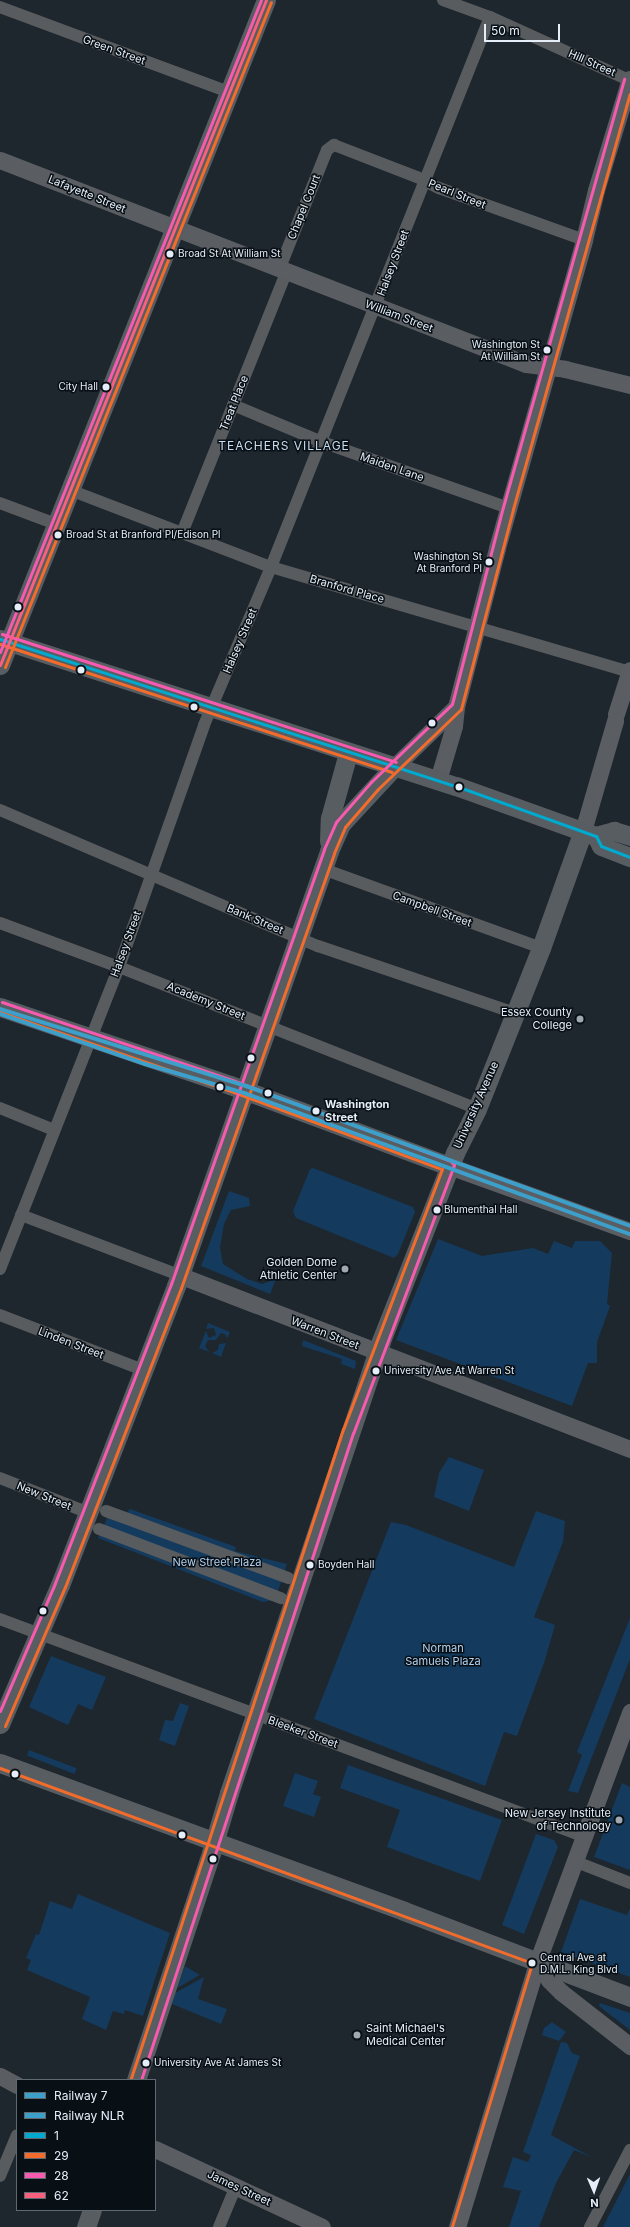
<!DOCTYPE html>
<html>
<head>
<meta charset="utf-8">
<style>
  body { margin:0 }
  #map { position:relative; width:630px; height:2227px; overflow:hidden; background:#1e262e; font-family:Inter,sans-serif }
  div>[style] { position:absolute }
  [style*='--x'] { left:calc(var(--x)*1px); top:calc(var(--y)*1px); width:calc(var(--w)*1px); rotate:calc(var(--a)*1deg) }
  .green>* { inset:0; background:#143b5e; transform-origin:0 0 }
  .street>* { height:12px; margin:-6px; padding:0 6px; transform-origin:6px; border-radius:6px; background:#595c5f }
  .secondary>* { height:17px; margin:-8.5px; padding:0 8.5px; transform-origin:8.5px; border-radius:8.5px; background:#5a5e63 }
  .primary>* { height:19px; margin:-9.5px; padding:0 9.5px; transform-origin:9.5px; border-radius:9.5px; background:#585d62 }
  .bus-1>* { height:3px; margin:-1.5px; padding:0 1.5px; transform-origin:1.5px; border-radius:1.5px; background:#00a9ce }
  .bus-2>* { height:3px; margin:-1.5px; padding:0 1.5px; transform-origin:1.5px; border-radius:1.5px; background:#f36c2b }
  .bus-3>* { height:3px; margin:-1.5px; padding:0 1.5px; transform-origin:1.5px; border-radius:1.5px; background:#f75aaf }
  .bus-4>* { height:3px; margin:-1.5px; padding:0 1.5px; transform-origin:1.5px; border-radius:1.5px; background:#f8607d }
  .rail-1>* { height:4px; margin:-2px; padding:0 2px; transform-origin:2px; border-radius:2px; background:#3ca0cb }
  .rail-2>* { height:4px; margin:-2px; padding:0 2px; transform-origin:2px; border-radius:2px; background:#3ca0cb }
  .dots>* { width:11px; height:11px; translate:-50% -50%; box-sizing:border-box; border:2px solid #080f15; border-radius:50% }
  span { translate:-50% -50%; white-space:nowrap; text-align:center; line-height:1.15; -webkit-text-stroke:3px #080f15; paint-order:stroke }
  .bus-label { font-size:10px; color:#e5eef8 }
  .left { translate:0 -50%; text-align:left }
  .right { translate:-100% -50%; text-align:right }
  .street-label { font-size:11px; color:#e5eef8 }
  .poi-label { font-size:11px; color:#e5eef8 }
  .stop-label { font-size:11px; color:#e5eef8; font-weight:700 }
  .park-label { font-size:11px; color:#b2d1f1 }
  .neighbourhood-label { font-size:12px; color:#caddef; letter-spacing:1px }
  .legend { position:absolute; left:16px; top:2079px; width:140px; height:132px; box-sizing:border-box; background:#080f15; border:1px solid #606870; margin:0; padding:5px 7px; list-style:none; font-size:12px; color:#e5eef8 }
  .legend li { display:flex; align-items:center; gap:8px; height:20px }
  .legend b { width:20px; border:1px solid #606870 }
  .north { position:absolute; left:574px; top:2171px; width:40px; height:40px; -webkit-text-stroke:3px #080f15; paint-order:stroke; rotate:178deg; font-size:11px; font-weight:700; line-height:16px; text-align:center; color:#e5eef8 }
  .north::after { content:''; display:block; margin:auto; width:14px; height:18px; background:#e5eef8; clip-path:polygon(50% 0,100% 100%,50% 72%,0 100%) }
  .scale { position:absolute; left:484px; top:24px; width:76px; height:18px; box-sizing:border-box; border:2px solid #e5eef8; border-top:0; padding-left:5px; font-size:12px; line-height:14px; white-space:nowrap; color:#e5eef8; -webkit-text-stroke:3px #080f15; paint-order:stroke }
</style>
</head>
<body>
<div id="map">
  <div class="green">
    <i style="clip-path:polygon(313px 1168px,413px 1207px,415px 1212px,398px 1254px,394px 1258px,296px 1218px,293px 1211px,310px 1169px)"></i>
    <i style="clip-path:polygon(229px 1191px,249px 1198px,250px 1206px,231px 1210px,224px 1224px,220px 1247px,223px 1264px,247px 1279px,262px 1284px,276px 1279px,270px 1294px,201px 1266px)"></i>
    <i style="clip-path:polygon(438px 1239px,482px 1256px,533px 1248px,548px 1254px,554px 1241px,572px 1248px,575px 1241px,600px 1241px,612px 1253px,607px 1304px,610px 1306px,597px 1342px,597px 1363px,588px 1363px,572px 1406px,396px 1340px)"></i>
    <i style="clip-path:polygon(208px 1323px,230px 1332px,227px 1339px,226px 1335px,221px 1333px,216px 1340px,208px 1340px,205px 1346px,209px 1352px,199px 1348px,206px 1331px,209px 1338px,216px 1335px,214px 1328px,206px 1329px)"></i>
    <i style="clip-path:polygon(303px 1340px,356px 1361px,355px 1369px,341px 1364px,342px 1359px,302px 1346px)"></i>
    <i style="clip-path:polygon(226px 1343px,221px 1357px,212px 1353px,218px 1350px,219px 1344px)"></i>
    <i style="clip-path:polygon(449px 1457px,484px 1470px,469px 1511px,434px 1497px,439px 1473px)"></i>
    <i style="clip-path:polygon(130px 1509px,236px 1547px,235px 1551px,287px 1564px,275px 1600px,263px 1602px,98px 1538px,111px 1510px,127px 1512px)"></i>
    <i style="clip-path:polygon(536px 1511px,565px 1521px,563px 1542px,534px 1617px,555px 1625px,545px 1660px,517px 1736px,504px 1732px,485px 1786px,314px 1719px,391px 1522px,406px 1525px,514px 1567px)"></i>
    <i style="clip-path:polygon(630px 1618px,630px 1659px,578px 1793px,568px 1791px,582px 1755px,577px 1752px)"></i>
    <i style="clip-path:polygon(51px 1656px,106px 1677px,92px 1710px,78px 1704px,68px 1725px,29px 1707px)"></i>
    <i style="clip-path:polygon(180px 1703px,189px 1706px,175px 1746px,159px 1740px,165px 1720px,173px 1721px)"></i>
    <i style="left:29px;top:1750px;width:51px;height:6px;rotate:21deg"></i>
    <i style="clip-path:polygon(348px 1765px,502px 1820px,480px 1881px,387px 1847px,400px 1810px,340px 1788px)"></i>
    <i style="clip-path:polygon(295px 1773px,318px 1781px,313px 1794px,321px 1797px,314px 1817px,283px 1806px)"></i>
    <i style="clip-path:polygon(622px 1783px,630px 1787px,630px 1870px,594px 1857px)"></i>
    <i style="clip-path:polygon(536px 1834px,554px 1840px,558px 1847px,524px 1934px,502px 1925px)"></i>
    <i style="clip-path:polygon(78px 1894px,170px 1933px,143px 2016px,125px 2010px,124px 2014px,113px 2011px,106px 2030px,82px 2019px,90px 1997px,27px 1970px,31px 1960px,26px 1958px,36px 1934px,39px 1935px,50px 1901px,72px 1909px)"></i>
    <i style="clip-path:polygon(580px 1899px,627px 1915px,630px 1908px,630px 1977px,561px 1952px)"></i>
    <i style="clip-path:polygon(185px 1966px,200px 1975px,177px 1988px)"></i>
    <i style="clip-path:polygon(204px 1977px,198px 1999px,227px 2009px,221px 2024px,172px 2004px,175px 1993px)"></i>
    <i style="clip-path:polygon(600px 2003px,630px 2013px,630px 2030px,599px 2006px)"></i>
    <i style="clip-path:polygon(552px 2022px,566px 2032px,559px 2041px,542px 2035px,544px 2028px)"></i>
    <i style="clip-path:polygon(561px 2042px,567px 2043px,572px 2053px,580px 2056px,551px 2135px,593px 2158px,574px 2150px,556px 2183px,539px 2227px,509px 2227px,521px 2191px,503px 2187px,513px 2157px,528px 2162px,531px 2155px,523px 2152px)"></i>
    <i style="clip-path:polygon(630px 2174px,630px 2227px,603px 2227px)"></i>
  </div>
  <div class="street">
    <i style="--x:443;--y:0;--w:50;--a:19.9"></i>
    <i style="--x:490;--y:17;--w:153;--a:24.4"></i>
    <i style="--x:0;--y:7;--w:243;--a:20.4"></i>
    <i style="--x:279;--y:270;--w:129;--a:-68.2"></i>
    <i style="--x:327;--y:150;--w:9;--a:-36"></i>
    <i style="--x:334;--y:145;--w:89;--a:21.1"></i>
    <i style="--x:417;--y:177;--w:25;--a:27"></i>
    <i style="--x:439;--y:188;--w:154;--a:19.7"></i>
    <i style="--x:233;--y:405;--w:96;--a:22.6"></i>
    <i style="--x:322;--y:442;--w:197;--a:19.5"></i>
    <i style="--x:70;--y:490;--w:215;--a:21"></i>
    <i style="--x:271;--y:567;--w:374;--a:16.3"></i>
    <i style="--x:0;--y:503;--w:60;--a:20.6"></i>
    <i style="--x:182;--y:533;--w:280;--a:-68.2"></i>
    <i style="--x:0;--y:810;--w:346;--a:23.2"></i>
    <i style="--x:318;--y:946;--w:208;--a:18.8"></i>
    <i style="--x:323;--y:869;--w:232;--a:19.9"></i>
    <i style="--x:0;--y:923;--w:127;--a:20.3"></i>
    <i style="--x:119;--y:967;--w:385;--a:21.6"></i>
    <i style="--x:0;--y:1108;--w:58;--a:22.2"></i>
    <i style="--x:21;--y:1215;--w:169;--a:20.8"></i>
    <i style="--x:0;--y:1269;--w:325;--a:-68.5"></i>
    <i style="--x:119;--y:967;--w:256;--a:-70.6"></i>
    <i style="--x:204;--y:725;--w:172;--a:-67"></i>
    <i style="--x:271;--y:567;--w:592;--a:-68.29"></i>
    <i style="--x:0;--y:1315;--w:153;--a:21"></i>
    <i style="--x:0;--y:1478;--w:96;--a:21.5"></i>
    <i style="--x:106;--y:1511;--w:194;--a:20.2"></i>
    <i style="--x:99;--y:1529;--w:195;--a:20.8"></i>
    <i style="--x:0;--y:1619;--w:622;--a:20.42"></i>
    <i style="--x:574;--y:1861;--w:60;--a:21.4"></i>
    <i style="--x:0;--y:2176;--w:44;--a:-67.5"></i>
    <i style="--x:219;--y:2227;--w:44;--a:-67.5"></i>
    <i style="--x:590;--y:2227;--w:87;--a:-62.5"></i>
  </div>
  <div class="secondary">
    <i style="--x:0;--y:160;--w:564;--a:21.2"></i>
    <i style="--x:526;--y:364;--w:39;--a:7"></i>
    <i style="--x:565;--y:369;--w:67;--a:13.8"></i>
    <i style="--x:616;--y:714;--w:46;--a:-72.3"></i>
    <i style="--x:394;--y:767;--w:86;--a:-44.1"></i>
    <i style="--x:438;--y:780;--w:56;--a:-73.5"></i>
    <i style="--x:454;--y:726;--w:19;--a:-84"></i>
    <i style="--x:456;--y:707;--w:164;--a:-75.5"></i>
    <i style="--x:497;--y:548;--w:320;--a:-74.2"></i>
    <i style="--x:584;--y:240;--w:51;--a:-76.5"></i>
    <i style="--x:596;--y:190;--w:116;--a:-73"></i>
    <i style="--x:583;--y:831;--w:115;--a:-73.8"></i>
    <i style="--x:449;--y:1166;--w:192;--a:19.8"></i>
    <i style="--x:179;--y:1275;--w:483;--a:21.1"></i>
    <i style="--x:538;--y:1960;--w:23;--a:61"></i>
    <i style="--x:549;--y:1980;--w:17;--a:45"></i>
    <i style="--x:561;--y:1992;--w:88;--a:38"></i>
    <i style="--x:0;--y:2076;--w:19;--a:28"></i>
    <i style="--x:155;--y:2149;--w:184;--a:25"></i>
    <i style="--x:457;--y:2227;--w:279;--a:-73.1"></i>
    <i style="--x:538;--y:1960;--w:265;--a:-69.6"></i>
  </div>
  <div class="primary">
    <i style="--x:0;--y:639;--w:479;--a:17.9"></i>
    <i style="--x:456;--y:786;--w:149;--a:19.7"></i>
    <i style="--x:596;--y:836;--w:11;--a:63"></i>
    <i style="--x:601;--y:846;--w:31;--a:21"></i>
    <i style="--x:0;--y:665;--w:716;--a:-68.2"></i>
    <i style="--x:596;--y:836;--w:19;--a:-16"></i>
    <i style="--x:614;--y:831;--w:17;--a:17"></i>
    <i style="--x:329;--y:841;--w:23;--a:-88"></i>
    <i style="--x:330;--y:818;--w:67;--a:-74.5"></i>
    <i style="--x:0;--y:1007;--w:243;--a:18.7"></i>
    <i style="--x:230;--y:1085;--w:233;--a:20.3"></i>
    <i style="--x:0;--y:1724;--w:151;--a:-66.7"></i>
    <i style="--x:60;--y:1585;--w:321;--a:-68.8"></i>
    <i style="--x:176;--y:1286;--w:461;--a:-70.6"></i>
    <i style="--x:329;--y:851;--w:30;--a:-66"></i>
    <i style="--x:341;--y:824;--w:78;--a:-47.1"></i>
    <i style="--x:0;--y:1763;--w:430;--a:20.1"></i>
    <i style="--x:404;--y:1911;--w:242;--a:20.8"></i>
    <i style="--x:136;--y:2080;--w:239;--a:-71.7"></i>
    <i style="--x:211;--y:1853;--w:63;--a:-73.3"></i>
    <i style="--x:229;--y:1793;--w:477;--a:-71.4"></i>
    <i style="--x:381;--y:1341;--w:202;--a:-68.5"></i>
    <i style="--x:455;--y:1153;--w:49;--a:-63.4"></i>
    <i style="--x:477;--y:1109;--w:173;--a:-68.3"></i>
    <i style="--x:541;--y:948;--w:124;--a:-70.3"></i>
    <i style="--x:86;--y:2227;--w:18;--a:-71"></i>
  </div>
  <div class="bus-1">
    <i style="--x:0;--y:639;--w:479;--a:17.9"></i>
    <i style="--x:456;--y:786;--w:149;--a:19.7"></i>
    <i style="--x:596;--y:836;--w:11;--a:63"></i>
    <i style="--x:601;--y:846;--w:31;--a:21"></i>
  </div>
  <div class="bus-2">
    <i style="--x:0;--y:644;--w:412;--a:18.1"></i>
    <i style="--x:5;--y:667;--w:716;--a:-68.2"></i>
    <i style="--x:0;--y:1012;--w:241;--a:18.9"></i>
    <i style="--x:228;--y:1090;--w:228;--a:20.3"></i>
    <i style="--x:442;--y:1169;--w:278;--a:110.8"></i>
    <i style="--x:343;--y:1429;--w:683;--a:108.09"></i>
    <i style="--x:5;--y:1726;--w:151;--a:-66.7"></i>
    <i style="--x:65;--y:1587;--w:321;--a:-68.8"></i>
    <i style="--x:181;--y:1288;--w:461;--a:-70.6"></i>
    <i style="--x:334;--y:853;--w:28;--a:-67"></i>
    <i style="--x:345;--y:827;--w:50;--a:-49"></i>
    <i style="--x:378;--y:789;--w:115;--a:-43.9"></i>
    <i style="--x:461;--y:709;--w:207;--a:-75.4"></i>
    <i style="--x:513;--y:509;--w:431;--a:-74.3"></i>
    <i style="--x:0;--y:1768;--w:567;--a:20.13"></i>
    <i style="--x:532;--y:1963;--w:275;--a:106.9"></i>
  </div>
  <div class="bus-3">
    <i style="--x:2;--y:634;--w:414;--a:18"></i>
    <i style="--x:0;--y:652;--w:702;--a:-68.18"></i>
    <i style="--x:2;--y:1002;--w:243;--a:18.7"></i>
    <i style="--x:232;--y:1080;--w:233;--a:20.3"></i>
    <i style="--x:451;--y:1161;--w:5;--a:53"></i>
    <i style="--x:454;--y:1165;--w:286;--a:110.6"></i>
    <i style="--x:353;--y:1433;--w:681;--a:108.14"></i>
    <i style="--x:0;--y:1711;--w:139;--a:-66.7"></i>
    <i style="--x:55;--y:1583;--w:321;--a:-68.8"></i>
    <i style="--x:171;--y:1284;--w:461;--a:-70.6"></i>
    <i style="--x:324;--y:849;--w:30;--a:-66"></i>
    <i style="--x:336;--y:822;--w:53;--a:-48.8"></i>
    <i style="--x:371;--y:782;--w:112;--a:-43.9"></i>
    <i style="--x:452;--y:704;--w:203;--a:-75.5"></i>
    <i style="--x:503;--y:507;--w:445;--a:-74.2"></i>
  </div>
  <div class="bus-4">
    <i style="--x:0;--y:665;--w:716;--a:-68.2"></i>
  </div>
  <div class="rail-1">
    <i style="--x:0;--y:1014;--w:153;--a:19"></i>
    <i style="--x:145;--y:1064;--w:103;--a:16.3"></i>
    <i style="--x:244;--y:1093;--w:411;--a:20.1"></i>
  </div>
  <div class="rail-2">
    <i style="--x:0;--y:1009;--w:258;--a:17.4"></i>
    <i style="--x:246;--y:1086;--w:409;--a:20"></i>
  </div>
  <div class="dots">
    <i style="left:170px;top:254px;background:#e5eef8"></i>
    <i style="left:547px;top:350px;background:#e5eef8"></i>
    <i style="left:106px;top:387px;background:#e5eef8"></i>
    <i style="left:58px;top:535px;background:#e5eef8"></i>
    <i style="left:489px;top:562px;background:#e5eef8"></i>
    <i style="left:18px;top:607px;background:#e5eef8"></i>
    <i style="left:81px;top:670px;background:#e5eef8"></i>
    <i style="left:194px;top:707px;background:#e5eef8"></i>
    <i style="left:432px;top:723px;background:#e5eef8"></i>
    <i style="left:459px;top:787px;background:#e5eef8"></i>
    <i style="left:580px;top:1019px;background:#9fa8b1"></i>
    <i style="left:251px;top:1058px;background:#e5eef8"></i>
    <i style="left:220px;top:1087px;background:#e5eef8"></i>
    <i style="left:268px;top:1093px;background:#e5eef8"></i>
    <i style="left:316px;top:1111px;background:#e5eef8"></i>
    <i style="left:437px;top:1210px;background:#e5eef8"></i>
    <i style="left:345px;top:1269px;background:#9fa8b1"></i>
    <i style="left:376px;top:1371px;background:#e5eef8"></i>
    <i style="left:310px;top:1565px;background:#e5eef8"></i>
    <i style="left:43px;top:1611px;background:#e5eef8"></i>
    <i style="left:15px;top:1774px;background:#e5eef8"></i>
    <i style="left:619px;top:1820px;background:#9fa8b1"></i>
    <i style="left:182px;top:1835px;background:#e5eef8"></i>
    <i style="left:213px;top:1859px;background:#e5eef8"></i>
    <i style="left:532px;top:1963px;background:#e5eef8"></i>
    <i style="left:357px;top:2035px;background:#9fa8b1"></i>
    <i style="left:146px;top:2063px;background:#e5eef8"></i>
  </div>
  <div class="bus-label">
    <span class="left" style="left:178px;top:254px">Broad St At William St</span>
    <span class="right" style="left:540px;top:350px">Washington St<br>At William St</span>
    <span class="right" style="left:98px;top:387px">City Hall</span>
    <span class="left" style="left:66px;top:535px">Broad St at Branford Pl/Edison Pl</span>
    <span class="right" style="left:482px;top:562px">Washington St<br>At Branford Pl</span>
    <span class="left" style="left:444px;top:1210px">Blumenthal Hall</span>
    <span class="left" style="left:384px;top:1371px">University Ave At Warren St</span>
    <span class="left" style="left:318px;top:1565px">Boyden Hall</span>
    <span class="left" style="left:540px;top:1963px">Central Ave at<br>D.M.L. King Blvd</span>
    <span class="left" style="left:154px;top:2063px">University Ave At James St</span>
  </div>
  <div class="street-label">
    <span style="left:114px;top:50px;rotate:20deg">Green Street</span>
    <span style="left:592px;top:63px;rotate:24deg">Hill Street</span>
    <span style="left:87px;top:194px;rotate:22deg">Lafayette Street</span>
    <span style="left:457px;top:194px;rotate:22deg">Pearl Street</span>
    <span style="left:304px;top:207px;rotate:-68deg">Chapel Court</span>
    <span style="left:393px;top:263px;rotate:-69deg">Halsey Street</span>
    <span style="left:399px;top:316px;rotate:21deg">William Street</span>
    <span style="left:234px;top:403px;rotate:-68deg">Treat Place</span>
    <span style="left:392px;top:467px;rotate:19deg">Maiden Lane</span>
    <span style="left:347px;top:589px;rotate:16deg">Branford Place</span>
    <span style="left:240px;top:641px;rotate:-67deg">Halsey Street</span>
    <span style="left:432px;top:909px;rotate:20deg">Campbell Street</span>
    <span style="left:255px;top:919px;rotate:23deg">Bank Street</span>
    <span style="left:126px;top:944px;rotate:-70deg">Halsey Street</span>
    <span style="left:206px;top:1001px;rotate:22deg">Academy Street</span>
    <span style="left:476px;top:1105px;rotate:-66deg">University Avenue</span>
    <span style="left:325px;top:1333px;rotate:21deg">Warren Street</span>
    <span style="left:71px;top:1343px;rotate:21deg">Linden Street</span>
    <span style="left:44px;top:1496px;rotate:22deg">New Street</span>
    <span style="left:303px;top:1732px;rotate:20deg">Bleeker Street</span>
    <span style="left:239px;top:2188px;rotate:25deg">James Street</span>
  </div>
  <div class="poi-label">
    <span class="right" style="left:572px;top:1019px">Essex County<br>College</span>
    <span class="right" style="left:337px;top:1269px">Golden Dome<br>Athletic Center</span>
    <span class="right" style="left:611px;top:1820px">New Jersey Institute<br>of Technology</span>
    <span class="left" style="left:366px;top:2035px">Saint Michael's<br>Medical Center</span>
  </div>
  <div class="stop-label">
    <span class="left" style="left:325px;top:1111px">Washington<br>Street</span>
  </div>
  <div class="park-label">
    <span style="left:217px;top:1562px">New Street Plaza</span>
    <span style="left:443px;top:1655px">Norman<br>Samuels Plaza</span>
  </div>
  <div class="neighbourhood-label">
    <span style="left:284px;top:446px">TEACHERS VILLAGE</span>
  </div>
  <ul class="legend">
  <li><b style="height:5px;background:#3ca0cb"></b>Railway 7</li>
  <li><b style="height:5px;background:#3ca0cb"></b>Railway NLR</li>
  <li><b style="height:5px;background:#00a9ce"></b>1</li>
  <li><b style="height:5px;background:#f36c2b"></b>29</li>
  <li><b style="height:5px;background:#f75aaf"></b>28</li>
  <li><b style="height:5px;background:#f8607d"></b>62</li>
  </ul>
  <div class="north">N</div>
  <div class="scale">50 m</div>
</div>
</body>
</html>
